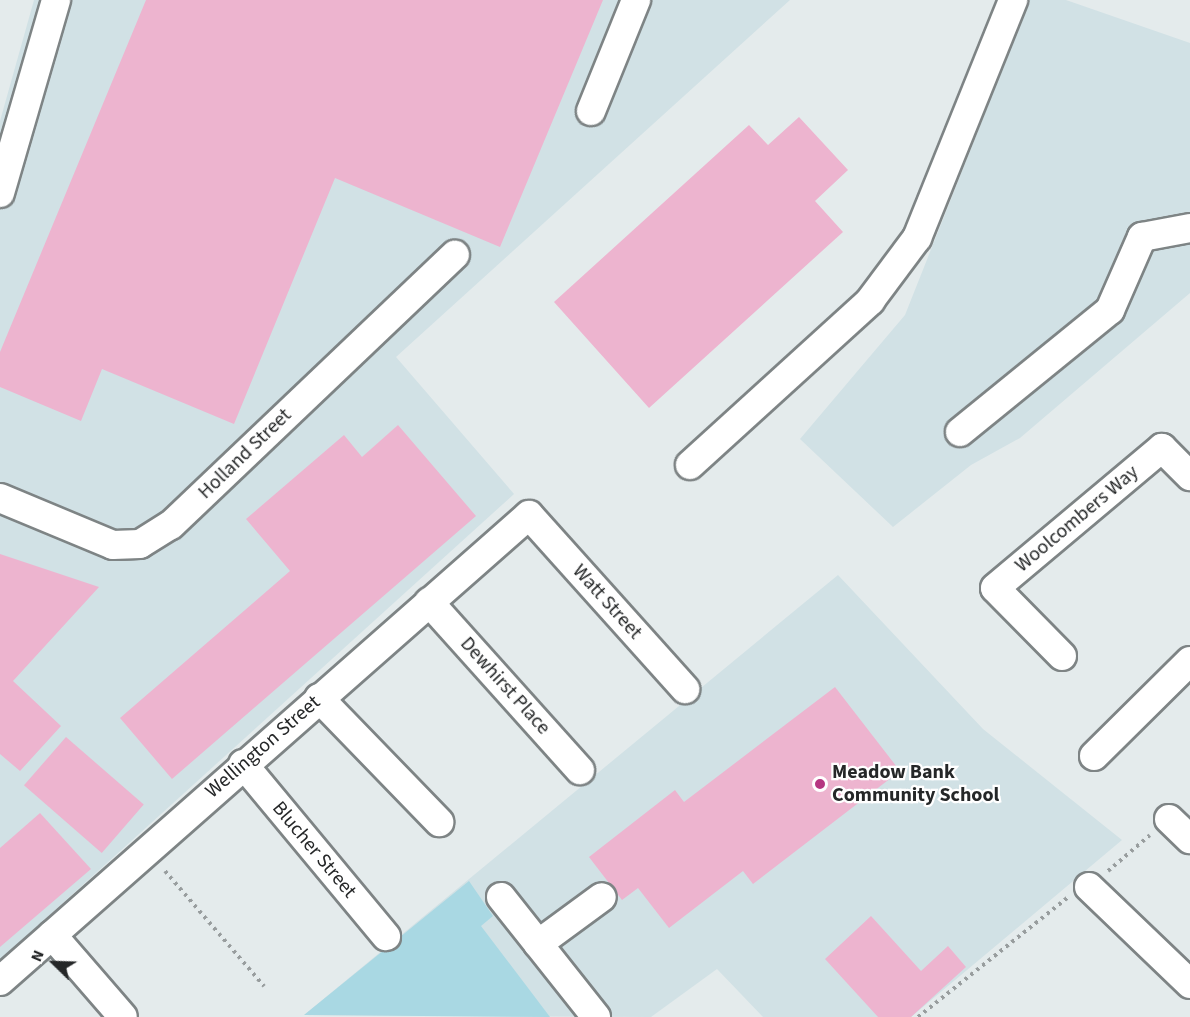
<!DOCTYPE html>
<html>
<head>
<meta charset="utf-8">
<style>
  body { margin:0 }
  #map { position:relative; width:1190px; height:1017px; overflow:hidden; background:#e4ebec; font-family:"Source Sans 3",sans-serif }
  div>[style] { position:absolute }
  [style*='--x'] { left:calc(var(--x)*1px); top:calc(var(--y)*1px); width:calc(var(--w)*1px); rotate:calc(var(--a)*1deg) }
  .built>* { inset:0; background:#d1e1e5 }
  .green>* { inset:0; background:#a9d8e3 }
  .building>* { inset:0; background:#edb4cf; transform-origin:0 0 }
  .path>* { height:4px; margin-top:-2px; transform-origin:0; background:repeating-linear-gradient(90deg,#989d9e 0 3px,transparent 0 7.5px) }
  .roads { filter:drop-shadow(2px 0 #7e8485) drop-shadow(-2px 0 #7e8485) drop-shadow(0 2px #7e8485) drop-shadow(0 -2px #7e8485) }
  .minor>* { height:28px; margin:-14px; padding:0 14px; transform-origin:14px; border-radius:14px; background:#fff }
  .dots>* { width:16px; height:16px; translate:-50% -50%; box-sizing:border-box; border:3px solid #fff; border-radius:50% }
  span { translate:-50% -50%; white-space:nowrap; text-align:center; line-height:1.15; -webkit-text-stroke:4.5px #fff; paint-order:stroke }
  .street-label { font-size:20px; color:#252728 }
  .poi-label { font-size:20px; color:#252728; font-weight:700 }
  .left { translate:0 -50%; text-align:left }
  .north { position:absolute; left:24px; top:933px; width:60px; height:60px; -webkit-text-stroke:4px #fff; paint-order:stroke; rotate:293deg; font-size:16px; font-weight:700; line-height:24px; text-align:center; color:#252728 }
  .north::after { content:''; display:block; margin:auto; width:21px; height:27px; background:#252728; clip-path:polygon(50% 0,100% 100%,50% 72%,0 100%) }
</style>
</head>
<body>
<div id="map">
  <div class="built">
    <i style="clip-path:polygon(34px 0,790px 0,396px 357px,514px 494px,0 960px,0 121px)"></i>
    <i style="clip-path:polygon(1030px 0,1066px 0,1190px 43px,1190px 293px,1020px 438px,971px 465px,893px 527px,800px 439px,905px 315px)"></i>
    <i style="clip-path:polygon(838px 575px,983px 729px,1122px 840px,911px 1017px,763px 1017px,717px 969px,651px 1017px,304px 1015px)"></i>
  </div>
  <div class="green">
    <i style="clip-path:polygon(469px 881px,493px 916px,481px 926px,550px 1017px,304px 1015px)"></i>
  </div>
  <div class="building">
    <i style="clip-path:polygon(146px 0,603px 0,500px 247px,335px 178px,234px 424px,102px 369px,81px 421px,0 387px,0 352px)"></i>
    <i style="clip-path:polygon(799px 117px,848px 170px,815px 201px,843px 232px,649px 408px,554px 302px,749px 125px,768px 145px)"></i>
    <i style="clip-path:polygon(398px 425px,476px 516px,172px 779px,120px 718px,290px 571px,246px 519px,344px 435px,362px 457px)"></i>
    <i style="clip-path:polygon(0 554px,99px 587px,13px 681px,61px 726px,20px 771px,0 754px)"></i>
    <i style="clip-path:polygon(835px 687px,900px 771px,753px 884px,743px 871px,669px 928px,638px 888px,622px 900px,589px 857px,675px 790px,684px 802px)"></i>
    <i style="left:66px;top:737px;width:103px;height:64px;rotate:41deg"></i>
    <i style="clip-path:polygon(40px 813px,91px 869px,0 947px,0 848px)"></i>
    <i style="clip-path:polygon(871px 916px,921px 971px,948px 946px,966px 967px,911px 1017px,878px 1017px,825px 959px)"></i>
  </div>
  <div class="path">
    <i style="--x:165;--y:871;--w:152;--a:49.3"></i>
    <i style="--x:1108;--y:871;--w:55;--a:-40.6"></i>
    <i style="--x:918;--y:1017;--w:191;--a:-38.6"></i>
  </div>
  <div class="roads">
    <div class="minor">
      <i style="--x:591;--y:111;--w:120;--a:-67.9"></i>
      <i style="--x:0;--y:193;--w:201;--a:-73.8"></i>
      <i style="--x:960;--y:432;--w:193;--a:-39.1"></i>
      <i style="--x:1110;--y:310;--w:80;--a:-66.3"></i>
      <i style="--x:1142;--y:237;--w:49;--a:-10.6"></i>
      <i style="--x:690;--y:465;--w:244;--a:-42.3"></i>
      <i style="--x:870;--y:301;--w:79;--a:-53.3"></i>
      <i style="--x:917;--y:238;--w:257;--a:-68"></i>
      <i style="--x:0;--y:498;--w:122;--a:22.6"></i>
      <i style="--x:113;--y:545;--w:27;--a:-2"></i>
      <i style="--x:140;--y:544;--w:36;--a:-32"></i>
      <i style="--x:171;--y:525;--w:392;--a:-43.6"></i>
      <i style="--x:429;--y:602;--w:226;--a:48.1"></i>
      <i style="--x:1062;--y:656;--w:95;--a:-134.6"></i>
      <i style="--x:995;--y:588;--w:218;--a:-40"></i>
      <i style="--x:1162;--y:448;--w:40;--a:45"></i>
      <i style="--x:319;--y:698;--w:173;--a:45.9"></i>
      <i style="--x:1094;--y:756;--w:135;--a:-44.7"></i>
      <i style="--x:243;--y:764;--w:224;--a:50.3"></i>
      <i style="--x:1169;--y:819;--w:29;--a:44"></i>
      <i style="--x:1089;--y:887;--w:140;--a:43.8"></i>
      <i style="--x:501;--y:897;--w:153;--a:51.6"></i>
      <i style="--x:52;--y:935;--w:108;--a:49.1"></i>
      <i style="--x:538;--y:944;--w:79;--a:-36.3"></i>
      <i style="--x:0;--y:981;--w:705;--a:-41.38"></i>
      <i style="--x:529;--y:515;--w:234;--a:48.1"></i>
    </div>
  </div>
  <div class="dots">
    <i style="left:820px;top:784px;background:#b63682"></i>
  </div>
  <div class="street-label">
    <span style="left:245px;top:454px;rotate:-44deg">Holland Street</span>
    <span style="left:1077px;top:519px;rotate:-40deg">Woolcombers Way</span>
    <span style="left:607px;top:602px;rotate:48deg">Watt Street</span>
    <span style="left:505px;top:686px;rotate:48deg">Dewhirst Place</span>
    <span style="left:263px;top:747px;rotate:-41deg">Wellington Street</span>
    <span style="left:314px;top:850px;rotate:50deg">Blucher Street</span>
  </div>
  <div class="poi-label">
    <span class="left" style="left:832px;top:784px">Meadow Bank<br>Community School</span>
  </div>
  <div class="north">N</div>
</div>
</body>
</html>
